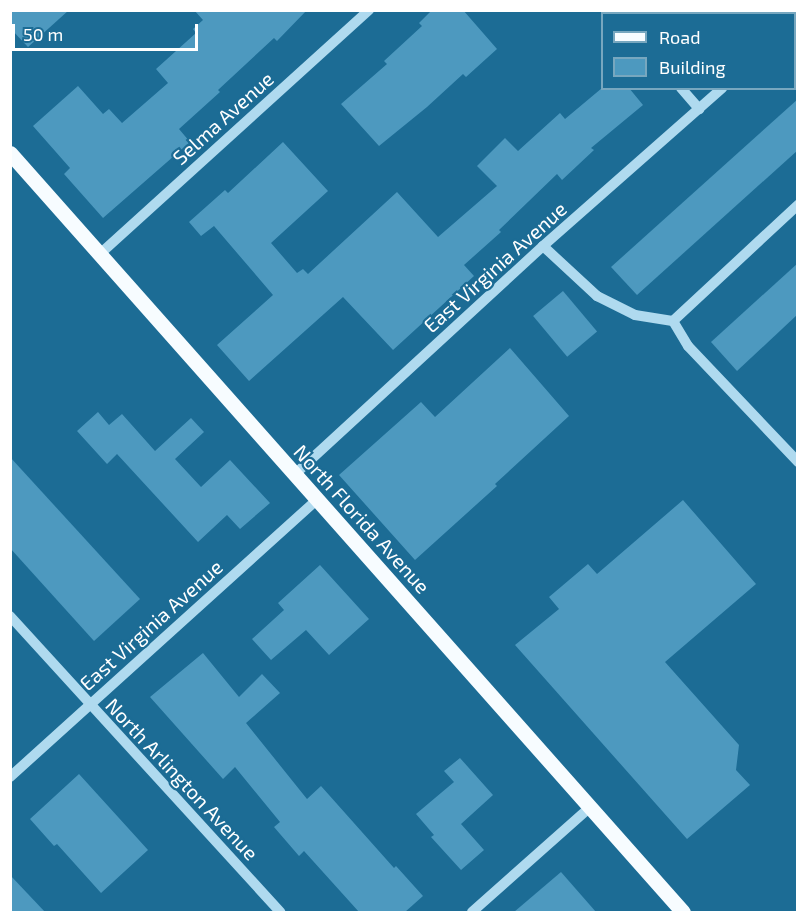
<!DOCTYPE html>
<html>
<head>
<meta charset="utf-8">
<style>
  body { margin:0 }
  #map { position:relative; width:808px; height:923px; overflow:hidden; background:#1c6c95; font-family:"Exo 2",sans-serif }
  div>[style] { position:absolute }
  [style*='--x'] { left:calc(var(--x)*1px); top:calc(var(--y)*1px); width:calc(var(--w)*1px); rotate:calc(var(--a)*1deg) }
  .building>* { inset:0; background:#4d99bf; transform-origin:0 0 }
  .minor>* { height:10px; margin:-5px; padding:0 5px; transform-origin:5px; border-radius:5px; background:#afdaef }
  .major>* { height:15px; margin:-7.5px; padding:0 7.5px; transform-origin:7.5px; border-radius:7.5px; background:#f7fcff }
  span { translate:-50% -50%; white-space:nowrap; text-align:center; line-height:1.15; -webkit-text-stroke:4.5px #1c6c95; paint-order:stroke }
  .street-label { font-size:20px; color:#fff }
  .frame { position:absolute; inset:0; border:12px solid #fff; pointer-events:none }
  .legend { position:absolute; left:601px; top:12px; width:195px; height:78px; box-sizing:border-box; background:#1c6c95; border:2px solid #77a7bf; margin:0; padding:8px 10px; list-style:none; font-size:18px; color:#fff }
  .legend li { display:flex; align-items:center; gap:12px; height:30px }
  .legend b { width:30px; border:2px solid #77a7bf }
  .scale { position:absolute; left:12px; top:24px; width:186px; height:27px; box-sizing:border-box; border:3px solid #fff; border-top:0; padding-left:8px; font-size:18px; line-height:21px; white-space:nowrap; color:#fff; -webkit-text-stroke:4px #1c6c95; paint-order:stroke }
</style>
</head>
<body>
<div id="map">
  <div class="building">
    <i style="clip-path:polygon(10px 10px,69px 10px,28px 47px,10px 28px)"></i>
    <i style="clip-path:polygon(194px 10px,307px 10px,277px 41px,274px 38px,218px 90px,220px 92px,179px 129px,190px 142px,103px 218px,64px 174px,70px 168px,33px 126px,78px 86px,103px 114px,109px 109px,122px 123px,168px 83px,156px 69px,196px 33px,193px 29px,203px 20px)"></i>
    <i style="clip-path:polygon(432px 10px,463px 10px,497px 49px,466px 77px,463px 74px,427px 107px,379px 146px,341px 104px,387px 64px,384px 61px,422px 26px,419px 23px)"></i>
    <i style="clip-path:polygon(602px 88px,629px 88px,643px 105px,591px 148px,594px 150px,562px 180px,557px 174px,499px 230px,501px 232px,464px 265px,474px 276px,393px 350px,343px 297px,249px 381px,217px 345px,273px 295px,214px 226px,201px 236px,189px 222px,225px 190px,228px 193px,283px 142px,328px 191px,271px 243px,297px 273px,303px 269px,308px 274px,397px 192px,438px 237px,497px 186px,477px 166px,505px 138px,518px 151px,560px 113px,565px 119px)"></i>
    <i style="clip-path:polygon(798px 99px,798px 150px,637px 295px,611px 267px)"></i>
    <i style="clip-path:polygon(798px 263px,798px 314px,737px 371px,711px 342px)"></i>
    <i style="left:563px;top:291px;width:53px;height:39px;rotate:50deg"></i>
    <i style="clip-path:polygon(510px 348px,569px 416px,495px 484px,497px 486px,415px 560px,339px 475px,421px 402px,435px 417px)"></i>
    <i style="clip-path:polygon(98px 412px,109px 425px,122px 414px,155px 451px,191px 418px,204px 432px,175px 459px,201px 487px,230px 460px,270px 503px,240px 529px,227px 515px,198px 542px,117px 454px,107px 464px,77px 431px)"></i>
    <i style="clip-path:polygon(10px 457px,140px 599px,94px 641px,10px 548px)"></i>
    <i style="clip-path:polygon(683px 500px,756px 584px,665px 662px,739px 745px,736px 770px,750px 785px,687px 839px,515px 645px,559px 609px,549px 597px,588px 564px,597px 574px)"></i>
    <i style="clip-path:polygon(320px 565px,369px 619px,329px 655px,306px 630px,271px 660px,252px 639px,284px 610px,278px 603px)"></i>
    <i style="clip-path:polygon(203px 653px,239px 697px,262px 674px,280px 693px,246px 723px,307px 799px,321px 786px,394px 868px,396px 866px,423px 896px,405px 912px,359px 912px,304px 851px,299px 856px,274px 827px,280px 822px,235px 767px,223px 779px,150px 697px)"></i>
    <i style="clip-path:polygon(460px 758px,493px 795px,461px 824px,484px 850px,461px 870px,431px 837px,434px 835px,416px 814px,454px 782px,444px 771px)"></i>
    <i style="clip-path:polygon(79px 774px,148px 850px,101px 893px,57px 844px,54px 846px,30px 819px)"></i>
    <i style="clip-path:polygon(561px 872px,596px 912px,514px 912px)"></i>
    <i style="clip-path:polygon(10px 875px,45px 912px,10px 912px)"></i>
  </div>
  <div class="minor">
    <i style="--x:612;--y:10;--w:5;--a:53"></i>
    <i style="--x:794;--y:23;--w:4;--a:-27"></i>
    <i style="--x:681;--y:88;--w:28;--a:49"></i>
    <i style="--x:543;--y:246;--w:74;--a:42.8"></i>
    <i style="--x:597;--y:296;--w:42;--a:26.6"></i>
    <i style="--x:635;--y:315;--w:38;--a:9"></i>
    <i style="--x:673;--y:321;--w:171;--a:-42.9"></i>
    <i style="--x:101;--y:253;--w:362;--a:-42.2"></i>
    <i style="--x:673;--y:321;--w:29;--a:59"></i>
    <i style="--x:688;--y:346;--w:160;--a:46.5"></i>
    <i style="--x:294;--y:475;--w:338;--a:-42.6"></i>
    <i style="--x:543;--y:246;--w:239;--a:-41.4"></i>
    <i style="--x:10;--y:616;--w:401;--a:47.6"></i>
    <i style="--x:10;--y:777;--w:413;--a:-42.1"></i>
    <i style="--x:472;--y:912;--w:157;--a:-41.6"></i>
  </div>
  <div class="major">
    <i style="--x:10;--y:153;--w:1014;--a:48.44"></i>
  </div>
  <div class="street-label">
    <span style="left:223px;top:118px;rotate:-42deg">Selma Avenue</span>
    <span style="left:495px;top:267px;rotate:-42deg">East Virginia Avenue</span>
    <span style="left:362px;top:519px;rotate:48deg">North Florida Avenue</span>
    <span style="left:151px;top:625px;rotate:-42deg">East Virginia Avenue</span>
    <span style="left:182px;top:779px;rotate:47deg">North Arlington Avenue</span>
  </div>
  <div class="frame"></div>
  <ul class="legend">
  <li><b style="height:8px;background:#f7fcff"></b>Road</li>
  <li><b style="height:16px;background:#4d99bf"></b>Building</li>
  </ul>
  <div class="scale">50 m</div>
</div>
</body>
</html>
